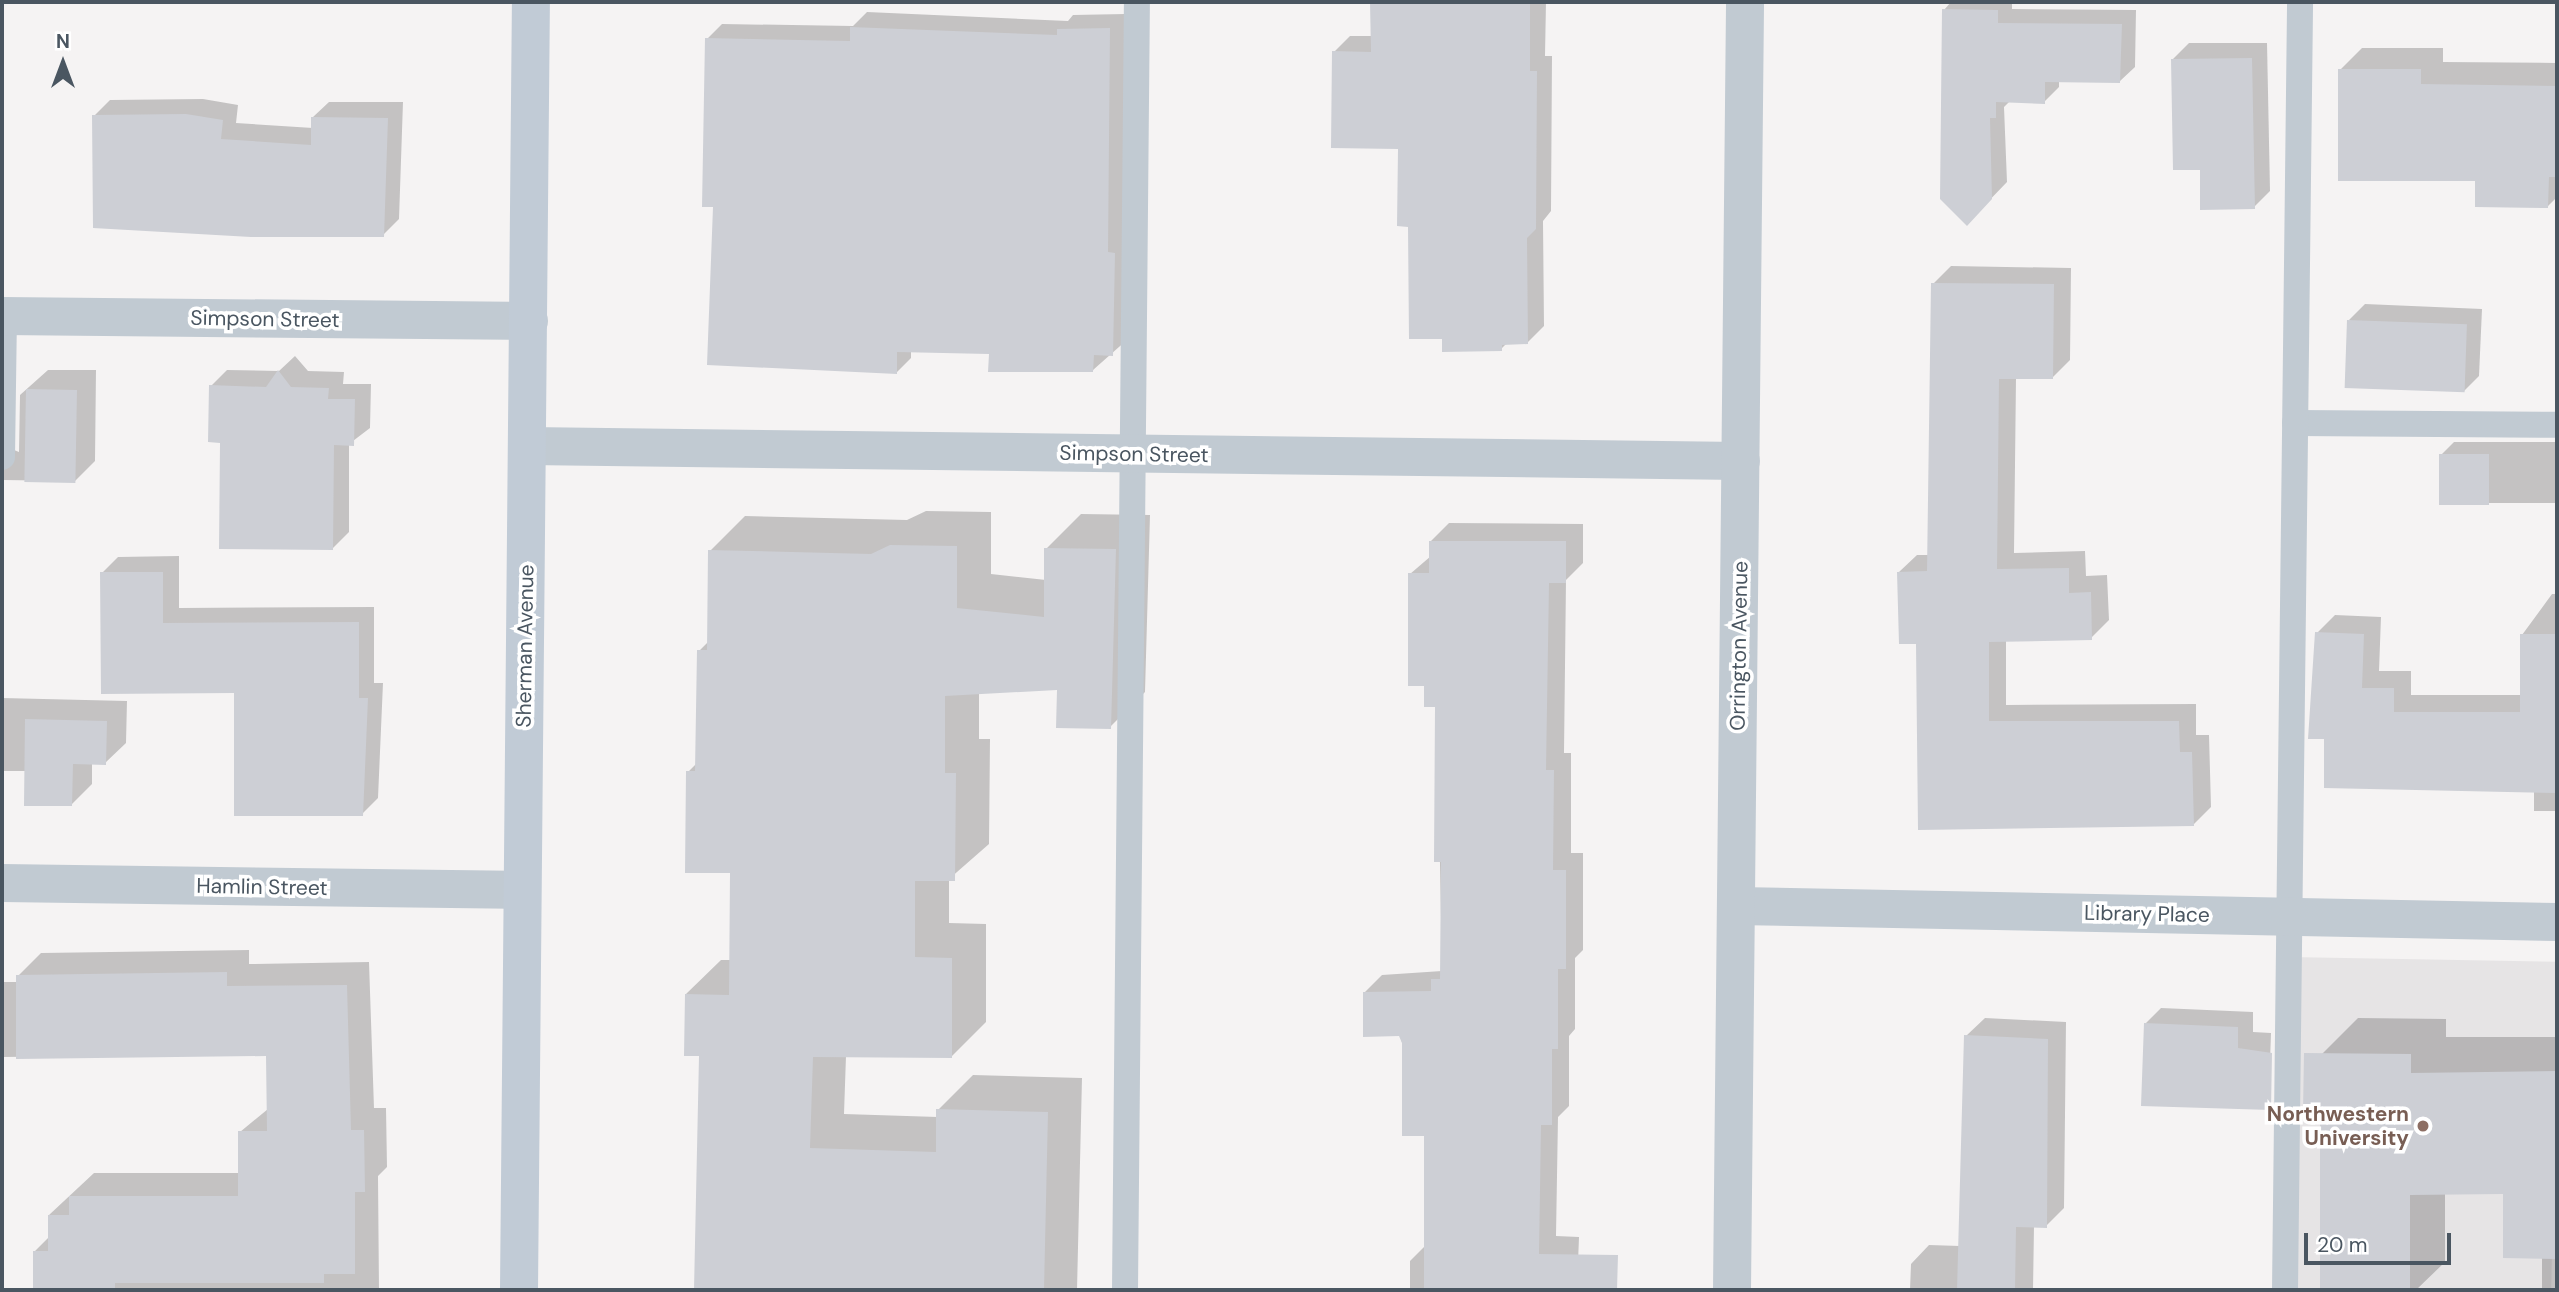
<!DOCTYPE html>
<html>
<head>
<meta charset="utf-8">
<style>
  body { margin:0 }
  #map { position:relative; width:2559px; height:1292px; overflow:hidden; background:#f5f3f3; font-family:"DM Sans",sans-serif }
  div>[style] { position:absolute }
  [style*='--x'] { left:calc(var(--x)*1px); top:calc(var(--y)*1px); width:calc(var(--w)*1px); rotate:calc(var(--a)*1deg) }
  .education>* { inset:0; background:#e6e4e5; transform-origin:0 0 }
  .shadow>* { inset:0; background:#0003 }
  .building>* { inset:0; background:#cdcfd5; transform-origin:0 0 }
  .lane>* { height:26px; margin:-13px; padding:0 13px; transform-origin:13px; border-radius:13px; background:#c1cad2 }
  .street>* { height:38px; margin:-19px; padding:0 19px; transform-origin:19px; border-radius:19px; background:#c1cad2 }
  .secondary>* { height:38px; margin:-19px; padding:0 19px; transform-origin:19px; border-radius:19px; background:#c1cbd6 }
  .dots>* { width:19px; height:19px; translate:-50% -50%; box-sizing:border-box; border:4px solid #fff; border-radius:50% }
  span { translate:-50% -50%; white-space:nowrap; text-align:center; line-height:1.15; -webkit-text-stroke:7px #fff; paint-order:stroke }
  .street-label { font-size:21px; color:#4a5661 }
  .education-label { font-size:21px; color:#785e54; font-weight:700 }
  .right { translate:-100% -50%; text-align:right }
  .frame { position:absolute; inset:0; border:4px solid #4a5661; pointer-events:none }
  .north { position:absolute; left:28px; top:28px; width:70px; height:70px; -webkit-text-stroke:5px #fff; paint-order:stroke; rotate:0deg; font-size:19px; font-weight:700; line-height:28px; text-align:center; color:#4a5661 }
  .north::after { content:''; display:block; margin:auto; width:24px; height:32px; background:#4a5661; clip-path:polygon(50% 0,100% 100%,50% 72%,0 100%) }
  .scale { position:absolute; left:2304px; top:1233px; width:147px; height:32px; box-sizing:border-box; border:4px solid #4a5661; border-top:0; padding-left:9px; font-size:21px; line-height:24px; white-space:nowrap; color:#4a5661; -webkit-text-stroke:5px #fff; paint-order:stroke }
</style>
</head>
<body>
<div id="map">
  <div class="education">
    <i style="left:2289px;top:957px;width:268px;height:333px;rotate:1deg"></i>
  </div>
  <div class="shadow">
    <i style="clip-path:polygon(1372px 2px,1546px 2px,1545px 56px,1552px 56px,1551px 211px,1543px 221px,1544px 326px,1528px 342px,1507px 343px,1501px 349px,1444px 338px,1410px 225px,1400px 147px,1334px 52px,1350px 36px,1372px 36px)"></i>
    <i style="clip-path:polygon(1951px 2px,2012px 2px,2012px 9px,2136px 10px,2135px 67px,2120px 81px,2059px 81px,2059px 87px,2044px 102px,2010px 101px,2004px 107px,2007px 182px,1981px 209px,1944px 10px)"></i>
    <i style="clip-path:polygon(867px 12px,1068px 21px,1073px 15px,1125px 14px,1128px 339px,1093px 370px,991px 352px,911px 351px,911px 358px,896px 373px,715px 205px,707px 39px,722px 24px,853px 26px)"></i>
    <i style="clip-path:polygon(2189px 43px,2267px 43px,2270px 191px,2254px 207px,2202px 168px,2173px 59px)"></i>
    <i style="clip-path:polygon(2362px 48px,2443px 48px,2443px 62px,2557px 63px,2557px 197px,2547px 207px,2477px 180px,2340px 70px)"></i>
    <i style="clip-path:polygon(203px 99px,238px 105px,236px 123px,313px 128px,313px 117px,329px 102px,403px 102px,399px 219px,383px 235px,94px 116px,110px 100px)"></i>
    <i style="clip-path:polygon(1951px 266px,2071px 268px,2070px 360px,2052px 378px,2016px 378px,2014px 553px,2085px 551px,2086px 576px,2107px 575px,2109px 620px,2091px 638px,2006px 640px,2006px 705px,2196px 704px,2196px 735px,2209px 735px,2211px 807px,2194px 824px,1920px 828px,1918px 642px,1899px 572px,1917px 555px,1929px 555px,1933px 284px)"></i>
    <i style="clip-path:polygon(2365px 304px,2482px 309px,2479px 376px,2463px 392px,2349px 320px)"></i>
    <i style="clip-path:polygon(295px 356px,308px 371px,344px 372px,343px 384px,371px 384px,370px 428px,349px 444px,349px 532px,333px 548px,222px 441px,211px 386px,227px 370px,279px 371px)"></i>
    <i style="clip-path:polygon(48px 370px,96px 370px,95px 461px,75px 481px,2px 480px,2px 374px,14px 450px,19px 452px,20px 395px)"></i>
    <i style="clip-path:polygon(2454px 442px,2557px 442px,2557px 503px,2441px 503px,2441px 455px)"></i>
    <i style="clip-path:polygon(926px 511px,991px 512px,991px 574px,1046px 580px,1046px 549px,1081px 514px,1150px 515px,1145px 692px,1110px 727px,1058px 688px,979px 692px,979px 739px,990px 739px,989px 844px,949px 879px,949px 923px,986px 924px,986px 1022px,951px 1057px,846px 1056px,844px 1114px,938px 1117px,938px 1110px,973px 1075px,1082px 1078px,1077px 1290px,695px 1290px,701px 1054px,686px 994px,721px 960px,731px 960px,732px 871px,688px 772px,697px 763px,699px 651px,709px 641px,710px 551px,745px 516px,907px 520px)"></i>
    <i style="clip-path:polygon(1449px 523px,1583px 524px,1583px 563px,1566px 580px,1564px 753px,1571px 753px,1571px 853px,1583px 853px,1583px 950px,1575px 958px,1575px 1029px,1569px 1036px,1569px 1106px,1558px 1117px,1556px 1236px,1579px 1237px,1577px 1290px,1410px 1290px,1410px 1261px,1426px 1245px,1426px 1134px,1400px 1035px,1364px 993px,1382px 975px,1442px 971px,1437px 705px,1426px 684px,1410px 574px,1431px 556px,1431px 541px)"></i>
    <i style="clip-path:polygon(179px 556px,179px 608px,374px 607px,374px 683px,383px 683px,378px 798px,362px 814px,235px 692px,102px 573px,118px 557px)"></i>
    <i style="clip-path:polygon(2552px 594px,2557px 594px,2557px 811px,2534px 811px,2534px 791px,2326px 738px,2317px 633px,2335px 615px,2381px 617px,2379px 671px,2411px 671px,2411px 695px,2522px 695px,2522px 635px)"></i>
    <i style="clip-path:polygon(2px 698px,127px 701px,126px 743px,105px 763px,92px 763px,92px 784px,71px 805px,26px 771px,2px 771px)"></i>
    <i style="clip-path:polygon(249px 950px,249px 964px,369px 962px,374px 1108px,386px 1108px,387px 1167px,378px 1176px,379px 1290px,35px 1290px,35px 1251px,49px 1237px,49px 1215px,94px 1173px,240px 1173px,240px 1132px,268px 1109px,268px 1054px,2px 1057px,2px 982px,18px 982px,18px 976px,41px 953px)"></i>
    <i style="clip-path:polygon(2161px 1008px,2253px 1012px,2253px 1032px,2271px 1033px,2269px 1092px,2145px 1024px)"></i>
    <i style="clip-path:polygon(1985px 1018px,2066px 1022px,2064px 1208px,2046px 1226px,2034px 1226px,2033px 1290px,1910px 1290px,1911px 1264px,1929px 1245px,1960px 1246px,1966px 1036px)"></i>
    <i style="clip-path:polygon(2358px 1018px,2446px 1019px,2446px 1037px,2557px 1037px,2557px 1290px,2542px 1290px,2542px 1257px,2505px 1192px,2445px 1193px,2445px 1262px,2416px 1290px,2322px 1290px,2322px 1054px)"></i>
  </div>
  <div class="building">
    <i style="clip-path:polygon(1370px 2px,1530px 2px,1530px 71px,1537px 71px,1536px 229px,1527px 238px,1528px 344px,1502px 345px,1502px 351px,1442px 352px,1442px 339px,1409px 339px,1408px 227px,1397px 226px,1398px 149px,1331px 148px,1332px 51px,1371px 52px)"></i>
    <i style="clip-path:polygon(1942px 9px,1998px 10px,1998px 23px,2122px 24px,2120px 83px,2045px 82px,2045px 104px,1996px 102px,1996px 118px,1990px 118px,1992px 199px,1967px 226px,1940px 199px)"></i>
    <i style="clip-path:polygon(850px 27px,1057px 35px,1057px 29px,1110px 28px,1108px 252px,1115px 253px,1113px 356px,1094px 355px,1093px 372px,988px 372px,989px 354px,897px 352px,897px 374px,707px 365px,713px 207px,702px 207px,705px 38px,850px 41px)"></i>
    <i style="clip-path:polygon(2252px 58px,2255px 209px,2200px 210px,2200px 170px,2173px 170px,2171px 59px)"></i>
    <i style="clip-path:polygon(2338px 69px,2421px 69px,2421px 84px,2557px 86px,2557px 177px,2549px 177px,2548px 208px,2475px 207px,2475px 181px,2338px 181px)"></i>
    <i style="clip-path:polygon(186px 114px,223px 120px,221px 139px,311px 145px,311px 117px,388px 118px,384px 237px,251px 237px,93px 228px,92px 115px)"></i>
    <i style="clip-path:polygon(1931px 283px,2054px 284px,2053px 379px,1999px 379px,1997px 569px,2069px 568px,2069px 593px,2091px 592px,2092px 640px,1989px 642px,1989px 721px,2179px 721px,2180px 752px,2192px 752px,2194px 826px,1918px 830px,1916px 644px,1899px 644px,1897px 572px,1927px 571px)"></i>
    <i style="left:2347px;top:320px;width:120px;height:68px;rotate:2deg"></i>
    <i style="clip-path:polygon(278px 370px,291px 387px,329px 388px,328px 399px,355px 399px,354px 446px,334px 445px,333px 550px,219px 549px,220px 443px,208px 442px,209px 385px,266px 387px)"></i>
    <i style="left:26px;top:389px;width:51px;height:93px;rotate:1deg"></i>
    <i style="left:2439px;top:454px;width:50px;height:51px"></i>
    <i style="clip-path:polygon(1429px 541px,1566px 541px,1566px 583px,1549px 583px,1546px 770px,1554px 770px,1553px 870px,1566px 870px,1566px 969px,1558px 969px,1558px 1049px,1552px 1049px,1552px 1125px,1541px 1125px,1539px 1254px,1618px 1255px,1617px 1290px,1424px 1290px,1424px 1136px,1402px 1136px,1402px 1043px,1399px 1036px,1363px 1037px,1363px 992px,1431px 991px,1431px 979px,1440px 979px,1441px 862px,1434px 862px,1435px 707px,1424px 707px,1424px 686px,1408px 686px,1408px 573px,1429px 573px)"></i>
    <i style="clip-path:polygon(890px 545px,957px 546px,957px 608px,1044px 617px,1044px 548px,1116px 549px,1111px 729px,1056px 728px,1057px 690px,945px 696px,945px 773px,956px 773px,955px 881px,915px 881px,915px 957px,952px 958px,952px 1058px,813px 1057px,810px 1148px,936px 1152px,936px 1109px,1048px 1112px,1044px 1290px,694px 1290px,699px 1056px,684px 1056px,685px 994px,729px 995px,730px 873px,685px 873px,686px 771px,695px 771px,697px 650px,707px 650px,708px 550px,871px 554px)"></i>
    <i style="clip-path:polygon(100px 572px,163px 572px,163px 623px,359px 622px,359px 698px,368px 698px,363px 816px,234px 816px,234px 693px,101px 694px)"></i>
    <i style="clip-path:polygon(2315px 632px,2364px 634px,2362px 688px,2394px 688px,2394px 712px,2520px 712px,2520px 634px,2557px 634px,2557px 793px,2324px 788px,2324px 739px,2308px 739px)"></i>
    <i style="clip-path:polygon(25px 719px,107px 721px,106px 765px,73px 764px,72px 806px,24px 806px)"></i>
    <i style="clip-path:polygon(227px 972px,227px 986px,347px 985px,351px 1130px,364px 1130px,365px 1192px,355px 1192px,355px 1274px,324px 1274px,324px 1283px,115px 1283px,115px 1290px,33px 1290px,33px 1251px,48px 1251px,48px 1215px,69px 1215px,69px 1196px,238px 1196px,238px 1131px,267px 1131px,266px 1056px,16px 1059px,16px 975px)"></i>
    <i style="clip-path:polygon(2144px 1023px,2238px 1027px,2238px 1048px,2272px 1053px,2271px 1110px,2141px 1106px)"></i>
    <i style="clip-path:polygon(1964px 1035px,2048px 1039px,2047px 1228px,2016px 1227px,2015px 1290px,1957px 1290px)"></i>
    <i style="clip-path:polygon(2304px 1053px,2411px 1054px,2411px 1073px,2557px 1071px,2557px 1259px,2503px 1258px,2503px 1194px,2410px 1195px,2410px 1290px,2320px 1290px,2320px 1112px,2303px 1112px)"></i>
  </div>
  <div class="lane">
    <i style="--x:2295;--y:423;--w:262;--a:0.4"></i>
    <i style="--x:2;--y:457;--w:141;--a:-89.2"></i>
    <i style="--x:1125;--y:1290;--w:1288;--a:-89.47"></i>
    <i style="--x:2285;--y:1290;--w:1288;--a:-89.33"></i>
  </div>
  <div class="street">
    <i style="--x:2;--y:316;--w:527;--a:0.54"></i>
    <i style="--x:528;--y:446;--w:1213;--a:0.71"></i>
    <i style="--x:2;--y:883;--w:520;--a:0.77"></i>
    <i style="--x:1736;--y:906;--w:821;--a:1.12"></i>
    <i style="--x:1732;--y:1290;--w:1288;--a:-89.42"></i>
  </div>
  <div class="secondary">
    <i style="--x:519;--y:1290;--w:1288;--a:-89.47"></i>
  </div>
  <div class="dots">
    <i style="left:2423px;top:1126px;background:#8d6e63"></i>
  </div>
  <div class="street-label">
    <span style="left:265px;top:319px;rotate:1deg">Simpson Street</span>
    <span style="left:1134px;top:454px;rotate:1deg">Simpson Street</span>
    <span style="left:525px;top:646px;rotate:-89deg">Sherman Avenue</span>
    <span style="left:1739px;top:646px;rotate:-89deg">Orrington Avenue</span>
    <span style="left:262px;top:887px;rotate:1deg">Hamlin Street</span>
    <span style="left:2147px;top:914px;rotate:1deg">Library Place</span>
  </div>
  <div class="education-label">
    <span class="right" style="left:2409px;top:1126px">Northwestern<br>University</span>
  </div>
  <div class="frame"></div>
  <div class="north">N</div>
  <div class="scale">20 m</div>
</div>
</body>
</html>
